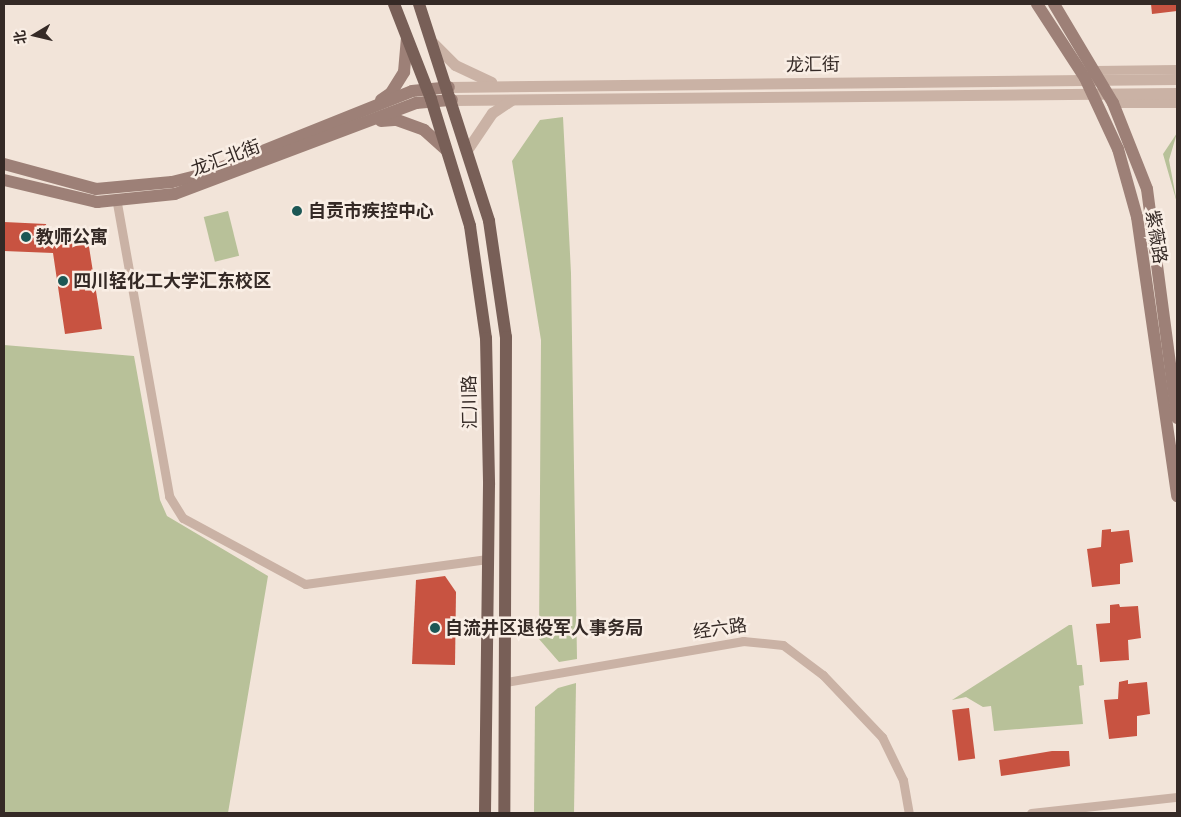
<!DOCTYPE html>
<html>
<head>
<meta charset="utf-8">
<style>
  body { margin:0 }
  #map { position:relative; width:1181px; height:817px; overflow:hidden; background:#f2e4d9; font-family:"DM Sans","Noto Sans SC",sans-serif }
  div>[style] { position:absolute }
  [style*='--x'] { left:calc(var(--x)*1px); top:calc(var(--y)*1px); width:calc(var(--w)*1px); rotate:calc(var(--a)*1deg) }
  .green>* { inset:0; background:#b8c199; transform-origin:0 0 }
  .building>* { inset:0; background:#c85341; transform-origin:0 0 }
  .minor>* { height:9px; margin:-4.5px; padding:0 4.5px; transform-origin:4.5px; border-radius:4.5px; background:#cab2a5 }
  .tertiary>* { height:11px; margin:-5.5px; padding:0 5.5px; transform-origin:5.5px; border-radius:5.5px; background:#cab2a5 }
  .secondary>* { height:12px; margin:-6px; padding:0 6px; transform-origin:6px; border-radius:6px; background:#9d8077 }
  .primary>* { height:12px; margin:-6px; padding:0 6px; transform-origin:6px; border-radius:6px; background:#785f57 }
  .dots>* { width:14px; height:14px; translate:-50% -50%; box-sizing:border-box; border:2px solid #f9eee5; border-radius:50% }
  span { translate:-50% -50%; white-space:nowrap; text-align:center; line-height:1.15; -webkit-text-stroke:5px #f9eee5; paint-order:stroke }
  .street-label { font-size:18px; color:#352a26 }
  .poi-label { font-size:18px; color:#352a26; font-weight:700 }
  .left { translate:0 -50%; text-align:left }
  .frame { position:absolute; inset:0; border:5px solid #352a26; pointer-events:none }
  .north { position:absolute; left:10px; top:10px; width:50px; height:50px; -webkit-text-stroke:4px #f9eee5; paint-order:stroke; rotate:261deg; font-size:14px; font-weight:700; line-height:20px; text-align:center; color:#352a26 }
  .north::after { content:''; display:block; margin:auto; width:18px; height:22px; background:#352a26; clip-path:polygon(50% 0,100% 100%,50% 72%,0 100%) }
</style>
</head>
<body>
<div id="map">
  <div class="green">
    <i style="clip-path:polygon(563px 117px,571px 273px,577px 659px,559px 662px,539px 639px,541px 340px,512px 161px,540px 120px)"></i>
    <i style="clip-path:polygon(1177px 133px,1169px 160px,1177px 203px,1163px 154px)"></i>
    <i style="left:228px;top:211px;width:46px;height:25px;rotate:76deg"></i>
    <i style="clip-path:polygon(4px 345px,134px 356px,160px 500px,167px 516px,268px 576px,228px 813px,4px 813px)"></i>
    <i style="clip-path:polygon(1069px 625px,1072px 625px,1077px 665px,1082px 665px,1084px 685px,1079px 686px,1083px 724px,994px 731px,991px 706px,983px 707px,966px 697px,952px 700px)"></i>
    <i style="clip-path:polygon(576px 683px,574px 813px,534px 813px,535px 707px,558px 688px)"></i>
  </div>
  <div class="building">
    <i style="clip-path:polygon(1151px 4px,1177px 4px,1177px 11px,1152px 14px)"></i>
    <i style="clip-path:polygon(4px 222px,46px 224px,48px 240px,87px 234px,102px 329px,65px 334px,53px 253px,4px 251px)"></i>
    <i style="clip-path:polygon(1111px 529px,1111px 532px,1129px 530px,1133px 562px,1120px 564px,1120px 584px,1092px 587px,1087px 549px,1101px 547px,1102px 530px)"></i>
    <i style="clip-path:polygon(445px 576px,456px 592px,455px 665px,412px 664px,416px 580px)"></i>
    <i style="clip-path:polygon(1119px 604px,1120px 607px,1138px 606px,1141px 638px,1128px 640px,1129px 660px,1100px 662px,1096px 624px,1110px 623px,1110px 605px)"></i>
    <i style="clip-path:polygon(1128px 680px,1128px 684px,1147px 682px,1150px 714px,1137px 716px,1137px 736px,1109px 739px,1104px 700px,1118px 699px,1119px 682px)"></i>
    <i style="left:969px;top:708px;width:51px;height:17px;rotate:83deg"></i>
    <i style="clip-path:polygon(1052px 751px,1069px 751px,1070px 766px,1001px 776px,999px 760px)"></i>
  </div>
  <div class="minor">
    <i style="--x:1095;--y:70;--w:82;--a:-0.7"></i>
    <i style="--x:1113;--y:103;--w:64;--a:0"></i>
    <i style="--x:117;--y:203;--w:298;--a:79.9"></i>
    <i style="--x:169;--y:496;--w:26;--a:58"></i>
    <i style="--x:183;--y:518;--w:139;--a:28.4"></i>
    <i style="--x:305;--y:584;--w:184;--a:-7.8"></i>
    <i style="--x:506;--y:682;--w:241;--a:-9.8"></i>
    <i style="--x:743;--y:641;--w:40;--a:5.7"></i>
    <i style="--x:783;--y:645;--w:50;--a:36.9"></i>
    <i style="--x:823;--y:675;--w:86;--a:46.4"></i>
    <i style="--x:882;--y:737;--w:48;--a:64"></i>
    <i style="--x:903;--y:780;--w:34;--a:80"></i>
    <i style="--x:1031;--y:813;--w:147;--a:-6.3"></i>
  </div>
  <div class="tertiary">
    <i style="--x:433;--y:43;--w:31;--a:45"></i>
    <i style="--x:455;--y:65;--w:40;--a:25"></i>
    <i style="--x:449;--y:87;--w:728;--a:-0.63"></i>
    <i style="--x:452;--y:100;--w:725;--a:-0.55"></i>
    <i style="--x:467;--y:150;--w:45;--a:-56"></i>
    <i style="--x:492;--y:113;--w:23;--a:-34"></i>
  </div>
  <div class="secondary">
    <i style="--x:1037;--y:4;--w:88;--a:57"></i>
    <i style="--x:1085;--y:78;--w:78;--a:65.1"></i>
    <i style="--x:1118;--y:149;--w:71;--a:74.4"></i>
    <i style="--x:1137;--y:217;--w:282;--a:81.8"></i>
    <i style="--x:1054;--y:4;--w:115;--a:59.2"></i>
    <i style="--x:1113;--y:103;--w:92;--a:68.4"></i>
    <i style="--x:1147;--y:189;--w:231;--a:82.5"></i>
    <i style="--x:381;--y:100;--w:12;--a:-35"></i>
    <i style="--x:391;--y:93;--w:25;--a:-58"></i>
    <i style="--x:404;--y:72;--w:33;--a:-85"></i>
    <i style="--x:381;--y:121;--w:16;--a:-4"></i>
    <i style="--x:397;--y:120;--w:29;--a:20"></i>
    <i style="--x:424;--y:130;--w:30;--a:42"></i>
    <i style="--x:4;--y:164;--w:95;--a:15.2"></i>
    <i style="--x:96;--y:189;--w:76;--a:-5.3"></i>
    <i style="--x:172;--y:182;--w:34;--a:-14"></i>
    <i style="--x:205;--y:174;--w:223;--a:-21.8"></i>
    <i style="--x:412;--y:91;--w:37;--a:-6"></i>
    <i style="--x:4;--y:180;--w:96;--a:13.3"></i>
    <i style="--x:97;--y:202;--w:78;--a:-5.9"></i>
    <i style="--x:175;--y:194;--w:258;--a:-20.7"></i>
    <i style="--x:416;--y:103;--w:36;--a:-5"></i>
  </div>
  <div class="primary">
    <i style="--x:394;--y:4;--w:102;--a:68.7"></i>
    <i style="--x:431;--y:99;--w:133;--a:72.9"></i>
    <i style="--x:470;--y:226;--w:113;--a:81.9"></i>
    <i style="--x:486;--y:338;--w:147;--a:88.8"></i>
    <i style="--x:489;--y:485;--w:328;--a:90.7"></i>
    <i style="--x:419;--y:4;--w:228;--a:72.1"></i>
    <i style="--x:489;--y:221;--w:117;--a:81.7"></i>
    <i style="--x:506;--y:337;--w:476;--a:90.2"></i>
  </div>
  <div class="dots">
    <i style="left:297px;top:211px;background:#1c5755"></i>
    <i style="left:26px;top:237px;background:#1c5755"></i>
    <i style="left:63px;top:281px;background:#1c5755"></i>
    <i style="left:435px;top:628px;background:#1c5755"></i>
  </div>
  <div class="street-label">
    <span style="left:813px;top:65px;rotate:-1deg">龙汇街</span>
    <span style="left:226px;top:158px;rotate:-20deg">龙汇北街</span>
    <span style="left:1156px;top:237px;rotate:81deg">紫薇路</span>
    <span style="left:470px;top:402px;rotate:-91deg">汇川路</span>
    <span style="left:720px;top:629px;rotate:-8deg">经六路</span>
  </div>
  <div class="poi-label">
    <span class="left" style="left:308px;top:211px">自贡市疾控中心</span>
    <span class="left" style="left:36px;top:237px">教师公寓</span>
    <span class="left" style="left:73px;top:281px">四川轻化工大学汇东校区</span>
    <span class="left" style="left:445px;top:628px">自流井区退役军人事务局</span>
  </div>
  <div class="frame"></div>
  <div class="north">北</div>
</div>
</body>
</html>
